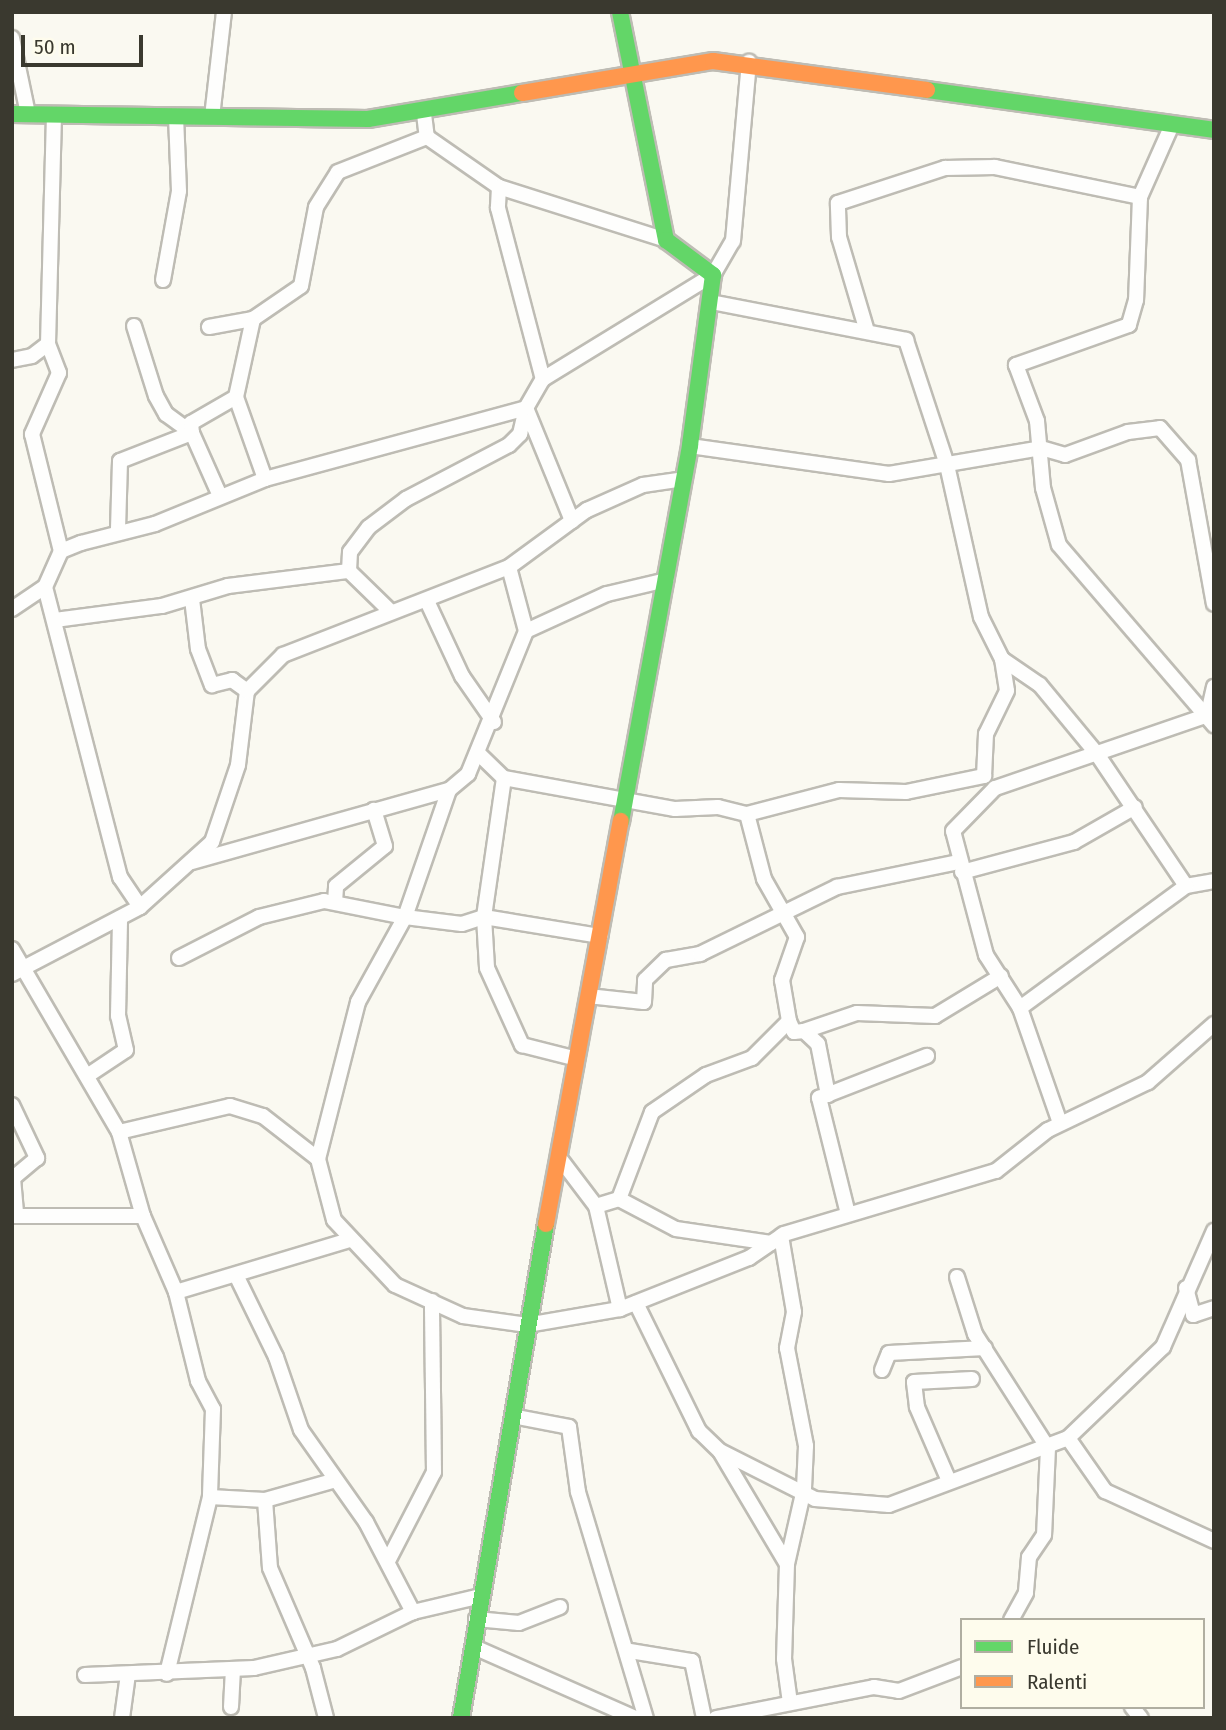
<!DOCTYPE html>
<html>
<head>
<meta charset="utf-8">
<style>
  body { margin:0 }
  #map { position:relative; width:1226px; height:1730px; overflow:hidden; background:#faf9f1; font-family:"Fira Sans Condensed",sans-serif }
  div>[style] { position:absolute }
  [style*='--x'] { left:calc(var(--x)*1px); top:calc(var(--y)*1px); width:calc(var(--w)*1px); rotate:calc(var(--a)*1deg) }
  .roads { filter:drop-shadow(2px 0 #bebcb4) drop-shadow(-2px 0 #bebcb4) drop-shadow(0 2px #bebcb4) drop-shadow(0 -2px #bebcb4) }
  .street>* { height:14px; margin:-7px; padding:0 7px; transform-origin:7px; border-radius:7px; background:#fefefd }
  .fast>* { height:16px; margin:-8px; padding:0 8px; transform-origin:8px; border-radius:8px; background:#63d668 }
  .slow>* { height:16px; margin:-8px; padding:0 8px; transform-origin:8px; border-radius:8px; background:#ff974d }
  span { translate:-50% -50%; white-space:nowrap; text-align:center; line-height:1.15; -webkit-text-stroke:5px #fefced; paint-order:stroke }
  .frame { position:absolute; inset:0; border:14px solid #3a392f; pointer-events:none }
  .legend { position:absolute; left:960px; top:1618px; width:245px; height:91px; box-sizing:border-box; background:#fefced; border:2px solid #b0aea1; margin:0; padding:9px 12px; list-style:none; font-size:21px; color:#3a392f }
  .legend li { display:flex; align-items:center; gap:14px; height:35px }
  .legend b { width:35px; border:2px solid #b0aea1 }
  .scale { position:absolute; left:21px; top:35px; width:122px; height:32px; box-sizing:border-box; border:4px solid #3a392f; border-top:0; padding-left:9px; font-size:21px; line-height:24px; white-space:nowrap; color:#3a392f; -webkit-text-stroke:5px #fefced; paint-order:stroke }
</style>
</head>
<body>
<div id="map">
  <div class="roads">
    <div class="street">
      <i style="--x:12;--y:38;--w:78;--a:78.1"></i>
      <i style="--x:424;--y:114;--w:23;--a:83"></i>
      <i style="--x:427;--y:137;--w:88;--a:34.8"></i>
      <i style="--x:499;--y:187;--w:175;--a:17.6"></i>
      <i style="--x:54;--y:115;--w:229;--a:91.5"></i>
      <i style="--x:48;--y:344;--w:31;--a:69"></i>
      <i style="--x:59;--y:373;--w:67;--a:113.9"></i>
      <i style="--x:32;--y:434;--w:121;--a:76.1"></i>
      <i style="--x:212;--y:117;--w:106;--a:-83.5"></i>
      <i style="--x:1171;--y:127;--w:77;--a:113.9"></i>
      <i style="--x:1140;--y:197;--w:103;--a:92.2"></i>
      <i style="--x:1136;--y:300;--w:26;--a:106"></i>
      <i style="--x:1129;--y:325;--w:120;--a:160.5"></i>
      <i style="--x:1016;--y:365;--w:60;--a:69.4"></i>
      <i style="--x:1037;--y:421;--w:67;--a:84.9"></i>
      <i style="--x:1043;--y:488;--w:59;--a:74.3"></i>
      <i style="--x:1059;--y:545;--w:238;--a:49.3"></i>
      <i style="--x:499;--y:187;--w:21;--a:93"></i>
      <i style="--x:498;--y:208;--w:177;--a:75.3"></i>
      <i style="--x:163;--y:280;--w:90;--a:-79.8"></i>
      <i style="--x:179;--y:191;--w:75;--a:-92.3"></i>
      <i style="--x:711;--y:302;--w:199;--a:11"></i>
      <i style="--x:906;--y:340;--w:132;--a:71.8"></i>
      <i style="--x:947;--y:465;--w:156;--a:77.4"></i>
      <i style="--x:981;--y:617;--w:47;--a:63.4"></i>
      <i style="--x:1002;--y:659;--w:32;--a:81"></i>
      <i style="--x:1007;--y:691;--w:48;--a:116"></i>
      <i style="--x:986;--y:734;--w:42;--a:92.7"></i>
      <i style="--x:134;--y:326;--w:73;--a:72.6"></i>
      <i style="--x:156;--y:396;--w:21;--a:61"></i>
      <i style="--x:166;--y:414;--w:32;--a:36"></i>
      <i style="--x:192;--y:433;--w:69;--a:66"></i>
      <i style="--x:209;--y:327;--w:45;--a:-10.3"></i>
      <i style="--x:253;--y:319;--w:58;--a:-34.5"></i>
      <i style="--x:301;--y:286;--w:80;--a:-79.2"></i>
      <i style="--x:316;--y:207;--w:41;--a:-57.8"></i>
      <i style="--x:338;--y:172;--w:96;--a:-21.5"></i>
      <i style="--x:866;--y:328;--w:95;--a:-106.5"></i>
      <i style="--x:839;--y:237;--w:34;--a:-92"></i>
      <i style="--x:838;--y:203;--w:113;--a:-18.1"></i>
      <i style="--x:945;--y:168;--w:50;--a:-1.1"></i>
      <i style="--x:995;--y:167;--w:148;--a:11.7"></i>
      <i style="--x:12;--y:360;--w:20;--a:-11"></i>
      <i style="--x:32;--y:356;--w:20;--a:-37"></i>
      <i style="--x:236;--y:397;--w:87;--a:70.5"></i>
      <i style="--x:690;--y:446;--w:201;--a:8"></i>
      <i style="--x:889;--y:474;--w:154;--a:-9.7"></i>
      <i style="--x:1041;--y:448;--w:25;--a:16"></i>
      <i style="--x:1065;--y:455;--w:67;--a:-20.1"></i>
      <i style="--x:1128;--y:432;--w:32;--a:-7"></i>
      <i style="--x:1160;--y:428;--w:43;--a:48.8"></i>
      <i style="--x:1188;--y:460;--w:146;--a:79.8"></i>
      <i style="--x:118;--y:529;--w:68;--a:-88.3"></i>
      <i style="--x:120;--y:461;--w:77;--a:-21.3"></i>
      <i style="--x:192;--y:433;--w:10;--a:-96"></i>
      <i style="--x:191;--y:423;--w:52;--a:-30"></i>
      <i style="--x:236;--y:397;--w:80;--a:-77.7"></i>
      <i style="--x:349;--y:571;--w:19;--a:-87"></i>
      <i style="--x:350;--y:552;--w:31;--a:-53"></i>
      <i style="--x:369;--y:527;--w:46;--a:-37.1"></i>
      <i style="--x:406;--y:499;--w:116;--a:-27.7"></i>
      <i style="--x:509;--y:445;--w:16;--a:-45"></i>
      <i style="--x:520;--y:434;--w:27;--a:-77"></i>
      <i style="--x:526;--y:408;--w:122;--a:67.8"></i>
      <i style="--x:45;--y:587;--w:300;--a:75.5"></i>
      <i style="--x:120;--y:877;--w:36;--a:56"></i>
      <i style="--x:192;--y:599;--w:50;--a:83.2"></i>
      <i style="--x:198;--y:649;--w:39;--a:69"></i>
      <i style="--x:212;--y:685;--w:21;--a:-14"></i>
      <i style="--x:232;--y:680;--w:19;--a:36"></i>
      <i style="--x:427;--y:601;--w:83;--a:65"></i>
      <i style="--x:462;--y:676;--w:56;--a:55.2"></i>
      <i style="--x:12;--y:609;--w:40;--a:-34"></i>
      <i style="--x:45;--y:587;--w:39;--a:-66"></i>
      <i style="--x:61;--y:551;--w:22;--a:-22"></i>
      <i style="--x:81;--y:543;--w:76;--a:-14.4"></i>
      <i style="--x:155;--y:524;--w:119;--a:-22.2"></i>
      <i style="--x:265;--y:479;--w:270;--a:-15.2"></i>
      <i style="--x:526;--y:408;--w:34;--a:-60"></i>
      <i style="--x:543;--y:379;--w:199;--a:-31.5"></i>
      <i style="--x:713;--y:275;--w:39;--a:-60"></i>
      <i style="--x:733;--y:241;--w:180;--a:-84.9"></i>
      <i style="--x:55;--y:620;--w:108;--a:-7.5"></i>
      <i style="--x:162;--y:606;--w:69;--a:-16.9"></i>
      <i style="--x:228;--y:586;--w:122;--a:-7.1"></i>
      <i style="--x:349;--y:571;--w:56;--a:44.3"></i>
      <i style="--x:526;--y:631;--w:89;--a:-24.6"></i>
      <i style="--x:607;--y:594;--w:61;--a:-13.3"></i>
      <i style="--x:1002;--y:659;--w:46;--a:34.4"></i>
      <i style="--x:1040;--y:685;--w:89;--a:50.4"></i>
      <i style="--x:1097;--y:754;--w:159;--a:56"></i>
      <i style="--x:1186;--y:886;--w:28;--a:-10"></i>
      <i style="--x:1208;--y:713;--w:27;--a:-77"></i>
      <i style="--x:480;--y:755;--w:33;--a:44"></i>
      <i style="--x:504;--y:778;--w:140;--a:98.2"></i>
      <i style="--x:484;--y:917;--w:51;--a:86.6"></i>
      <i style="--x:487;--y:968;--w:85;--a:65.6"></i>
      <i style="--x:522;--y:1045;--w:57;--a:14.3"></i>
      <i style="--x:504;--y:778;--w:174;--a:10.3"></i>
      <i style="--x:675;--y:809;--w:43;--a:-2.7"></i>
      <i style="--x:718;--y:807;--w:30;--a:14"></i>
      <i style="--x:747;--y:814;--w:95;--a:-14.6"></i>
      <i style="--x:839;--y:790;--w:67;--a:1.7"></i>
      <i style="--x:906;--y:792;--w:80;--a:-11.6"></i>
      <i style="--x:747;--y:814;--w:67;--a:75.3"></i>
      <i style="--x:764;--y:879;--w:67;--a:60.4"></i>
      <i style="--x:797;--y:937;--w:46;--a:109.2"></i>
      <i style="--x:782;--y:980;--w:42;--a:80.3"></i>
      <i style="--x:789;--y:1021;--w:12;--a:66"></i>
      <i style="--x:794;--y:1032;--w:10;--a:-6"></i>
      <i style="--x:804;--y:1031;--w:19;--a:43"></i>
      <i style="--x:818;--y:1044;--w:52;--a:78.9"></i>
      <i style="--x:192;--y:862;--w:267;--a:-15.7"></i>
      <i style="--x:449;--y:790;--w:25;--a:-40"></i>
      <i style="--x:468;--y:774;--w:154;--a:-67.9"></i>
      <i style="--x:526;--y:631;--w:66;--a:-104.9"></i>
      <i style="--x:962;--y:872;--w:116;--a:-15"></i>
      <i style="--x:1074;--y:842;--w:70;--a:-29.8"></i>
      <i style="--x:335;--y:902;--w:16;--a:-86"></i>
      <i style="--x:336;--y:886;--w:63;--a:-39.2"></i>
      <i style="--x:385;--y:846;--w:38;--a:-107"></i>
      <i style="--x:12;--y:949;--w:212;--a:59.7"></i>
      <i style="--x:119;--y:1132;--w:87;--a:74.1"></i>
      <i style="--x:143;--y:1216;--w:83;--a:66.5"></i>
      <i style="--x:176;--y:1292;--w:92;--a:76.1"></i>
      <i style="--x:198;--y:1381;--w:32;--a:62"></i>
      <i style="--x:213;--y:1409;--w:88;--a:92"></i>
      <i style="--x:210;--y:1497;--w:182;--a:103.7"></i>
      <i style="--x:179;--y:958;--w:90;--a:-27.1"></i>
      <i style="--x:259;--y:917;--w:67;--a:-13.8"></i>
      <i style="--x:324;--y:901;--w:83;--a:11.2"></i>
      <i style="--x:405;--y:917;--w:57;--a:7"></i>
      <i style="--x:462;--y:924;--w:23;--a:-18"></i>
      <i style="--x:484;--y:917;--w:118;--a:9.3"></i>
      <i style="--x:12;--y:974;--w:144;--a:-27.6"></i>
      <i style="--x:140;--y:907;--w:97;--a:-42.1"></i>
      <i style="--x:212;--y:842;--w:81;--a:-71.3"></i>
      <i style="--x:238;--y:765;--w:75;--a:-83.1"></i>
      <i style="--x:247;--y:691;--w:51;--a:-45"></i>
      <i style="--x:283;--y:655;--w:243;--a:-21.3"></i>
      <i style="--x:509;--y:567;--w:97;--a:-36.2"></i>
      <i style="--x:587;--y:510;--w:61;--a:-24.1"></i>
      <i style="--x:643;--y:485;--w:41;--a:-8.3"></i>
      <i style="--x:588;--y:996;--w:56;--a:6.1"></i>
      <i style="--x:644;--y:1002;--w:22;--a:-87"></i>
      <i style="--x:645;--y:980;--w:29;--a:-44"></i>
      <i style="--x:666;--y:960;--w:35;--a:-10"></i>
      <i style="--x:700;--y:954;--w:153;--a:-26.1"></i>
      <i style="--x:837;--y:887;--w:125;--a:-11.6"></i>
      <i style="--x:1020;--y:1008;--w:206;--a:-36.3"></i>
      <i style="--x:804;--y:1031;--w:56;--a:-18.8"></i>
      <i style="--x:857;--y:1013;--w:78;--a:2.2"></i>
      <i style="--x:935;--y:1016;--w:77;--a:-31.2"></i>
      <i style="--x:90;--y:1074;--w:43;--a:-33.7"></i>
      <i style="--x:126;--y:1050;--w:35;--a:-103"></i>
      <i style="--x:118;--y:1016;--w:98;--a:-88.8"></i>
      <i style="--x:12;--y:1105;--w:59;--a:64.7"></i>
      <i style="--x:37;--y:1158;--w:31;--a:140"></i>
      <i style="--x:13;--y:1178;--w:38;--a:85"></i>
      <i style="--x:1060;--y:1123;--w:122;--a:-109.2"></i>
      <i style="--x:1020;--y:1008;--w:63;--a:-122.7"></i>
      <i style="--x:986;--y:955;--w:128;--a:-104.9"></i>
      <i style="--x:953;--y:831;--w:60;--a:-45.7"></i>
      <i style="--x:995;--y:788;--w:231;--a:-18.9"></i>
      <i style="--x:119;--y:1132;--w:114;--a:-13.2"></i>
      <i style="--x:230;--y:1106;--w:34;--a:17"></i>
      <i style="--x:263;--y:1116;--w:70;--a:38"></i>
      <i style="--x:318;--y:1159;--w:63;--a:75.3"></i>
      <i style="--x:334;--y:1220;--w:89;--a:46.8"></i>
      <i style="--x:395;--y:1285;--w:75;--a:24.5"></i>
      <i style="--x:463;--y:1316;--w:65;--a:8"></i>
      <i style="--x:527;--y:1325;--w:94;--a:-9.8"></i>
      <i style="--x:620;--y:1309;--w:139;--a:-21.6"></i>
      <i style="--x:749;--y:1258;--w:42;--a:-34.4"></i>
      <i style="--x:784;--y:1234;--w:221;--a:-16.6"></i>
      <i style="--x:996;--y:1171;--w:66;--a:-38.3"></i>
      <i style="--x:1048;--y:1130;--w:111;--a:-25.6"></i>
      <i style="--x:1148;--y:1082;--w:88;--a:-41.3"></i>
      <i style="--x:558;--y:1156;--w:63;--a:52.8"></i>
      <i style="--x:596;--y:1206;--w:106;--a:76.9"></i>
      <i style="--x:318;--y:1159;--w:162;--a:-75.7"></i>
      <i style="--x:358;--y:1002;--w:97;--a:-61.1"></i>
      <i style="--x:405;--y:917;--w:134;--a:-70.9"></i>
      <i style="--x:619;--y:1199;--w:64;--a:27.8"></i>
      <i style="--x:676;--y:1229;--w:96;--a:8.4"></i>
      <i style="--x:596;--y:1206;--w:24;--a:-17"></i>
      <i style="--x:619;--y:1199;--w:93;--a:-69.2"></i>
      <i style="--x:652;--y:1112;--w:65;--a:-34.4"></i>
      <i style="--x:706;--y:1075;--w:49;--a:-20.3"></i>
      <i style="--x:752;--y:1058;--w:52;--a:-45"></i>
      <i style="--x:848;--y:1214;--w:120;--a:-104"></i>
      <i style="--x:819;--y:1098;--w:116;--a:-21.3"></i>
      <i style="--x:12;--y:1216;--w:131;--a:0"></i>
      <i style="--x:781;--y:1236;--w:77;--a:80.3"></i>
      <i style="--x:794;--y:1312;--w:37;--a:101"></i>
      <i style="--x:787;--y:1348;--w:100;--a:79"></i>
      <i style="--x:806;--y:1446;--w:43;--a:92.7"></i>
      <i style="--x:804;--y:1489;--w:77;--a:102.8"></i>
      <i style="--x:236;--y:1275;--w:91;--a:64"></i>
      <i style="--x:276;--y:1357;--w:77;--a:71.1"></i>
      <i style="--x:301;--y:1430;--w:113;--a:54.8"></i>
      <i style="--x:366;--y:1522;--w:102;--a:62.4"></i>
      <i style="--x:957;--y:1277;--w:60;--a:72.5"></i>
      <i style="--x:975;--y:1334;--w:135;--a:57.4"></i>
      <i style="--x:1048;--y:1448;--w:87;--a:92.6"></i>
      <i style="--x:1044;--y:1535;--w:27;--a:124"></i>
      <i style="--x:1029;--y:1557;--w:36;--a:95"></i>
      <i style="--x:1026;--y:1593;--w:31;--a:119"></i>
      <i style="--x:1186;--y:1288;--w:28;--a:75"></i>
      <i style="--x:1193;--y:1315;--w:22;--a:-18"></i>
      <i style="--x:176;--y:1292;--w:181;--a:-16.7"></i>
      <i style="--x:636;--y:1303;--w:143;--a:63.8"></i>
      <i style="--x:699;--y:1431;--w:29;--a:44"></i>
      <i style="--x:720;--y:1451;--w:106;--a:26.8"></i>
      <i style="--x:815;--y:1499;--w:74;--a:4.6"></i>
      <i style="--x:889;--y:1505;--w:191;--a:-20.5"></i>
      <i style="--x:1068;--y:1438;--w:132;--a:-43.8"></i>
      <i style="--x:1163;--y:1347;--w:127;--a:-66.3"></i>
      <i style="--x:882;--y:1370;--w:18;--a:-68"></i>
      <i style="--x:889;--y:1353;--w:96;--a:-3"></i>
      <i style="--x:512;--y:1416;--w:58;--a:10.9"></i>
      <i style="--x:569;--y:1427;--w:66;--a:82.1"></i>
      <i style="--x:578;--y:1492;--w:236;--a:73.3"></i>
      <i style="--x:1068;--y:1438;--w:65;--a:55.1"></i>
      <i style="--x:1105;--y:1491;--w:120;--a:24.6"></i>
      <i style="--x:721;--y:1453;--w:129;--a:59.3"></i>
      <i style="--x:787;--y:1564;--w:95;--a:91.8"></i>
      <i style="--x:784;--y:1659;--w:44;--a:82.2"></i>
      <i style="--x:949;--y:1481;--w:81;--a:-113.4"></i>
      <i style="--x:917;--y:1407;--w:25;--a:-97"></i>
      <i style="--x:914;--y:1382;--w:58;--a:-3"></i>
      <i style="--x:210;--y:1497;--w:55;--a:3.1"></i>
      <i style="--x:265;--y:1500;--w:70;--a:-15.8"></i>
      <i style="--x:265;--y:1500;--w:68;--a:85.8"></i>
      <i style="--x:270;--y:1568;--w:109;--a:66.7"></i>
      <i style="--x:313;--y:1668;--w:52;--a:75.4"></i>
      <i style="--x:388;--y:1561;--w:100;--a:-62.7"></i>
      <i style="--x:434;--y:1472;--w:171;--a:-90.7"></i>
      <i style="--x:476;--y:1619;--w:43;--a:5.3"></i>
      <i style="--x:519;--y:1623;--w:44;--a:-21.3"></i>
      <i style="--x:474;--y:1647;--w:176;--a:23.8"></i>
      <i style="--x:630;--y:1651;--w:63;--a:9.2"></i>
      <i style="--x:692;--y:1661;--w:58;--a:78.1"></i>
      <i style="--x:85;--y:1675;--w:169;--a:-2.4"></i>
      <i style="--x:254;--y:1668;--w:85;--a:-12.9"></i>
      <i style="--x:337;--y:1649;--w:85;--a:-26"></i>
      <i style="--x:413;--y:1612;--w:66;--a:-13.2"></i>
      <i style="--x:231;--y:1707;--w:36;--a:-87"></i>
      <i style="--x:1132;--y:1707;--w:14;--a:51"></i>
      <i style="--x:122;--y:1718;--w:44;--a:-82.2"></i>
      <i style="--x:716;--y:1718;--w:161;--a:-11.1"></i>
      <i style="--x:874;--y:1687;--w:25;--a:9"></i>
      <i style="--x:899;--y:1691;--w:67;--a:-20.9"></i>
    </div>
    <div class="fast">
      <i style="--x:620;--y:12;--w:233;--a:78.6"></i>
      <i style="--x:666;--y:240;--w:59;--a:36.7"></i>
      <i style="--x:713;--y:275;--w:173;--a:97.7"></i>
      <i style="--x:690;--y:446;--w:381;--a:100.4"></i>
      <i style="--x:927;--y:90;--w:290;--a:7.9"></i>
      <i style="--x:12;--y:114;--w:356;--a:0.8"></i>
      <i style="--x:368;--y:119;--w:156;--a:-9.6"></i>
      <i style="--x:461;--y:1718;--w:501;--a:-80.24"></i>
    </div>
    <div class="slow">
      <i style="--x:522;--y:93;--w:194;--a:-9.5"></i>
      <i style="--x:713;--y:61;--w:216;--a:7.7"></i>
      <i style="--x:546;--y:1224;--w:410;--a:-79.5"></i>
    </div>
  </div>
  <div class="frame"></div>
  <ul class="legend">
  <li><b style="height:9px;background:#63d668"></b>Fluide</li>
  <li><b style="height:9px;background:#ff974d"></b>Ralenti</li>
  </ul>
  <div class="scale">50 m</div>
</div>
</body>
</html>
